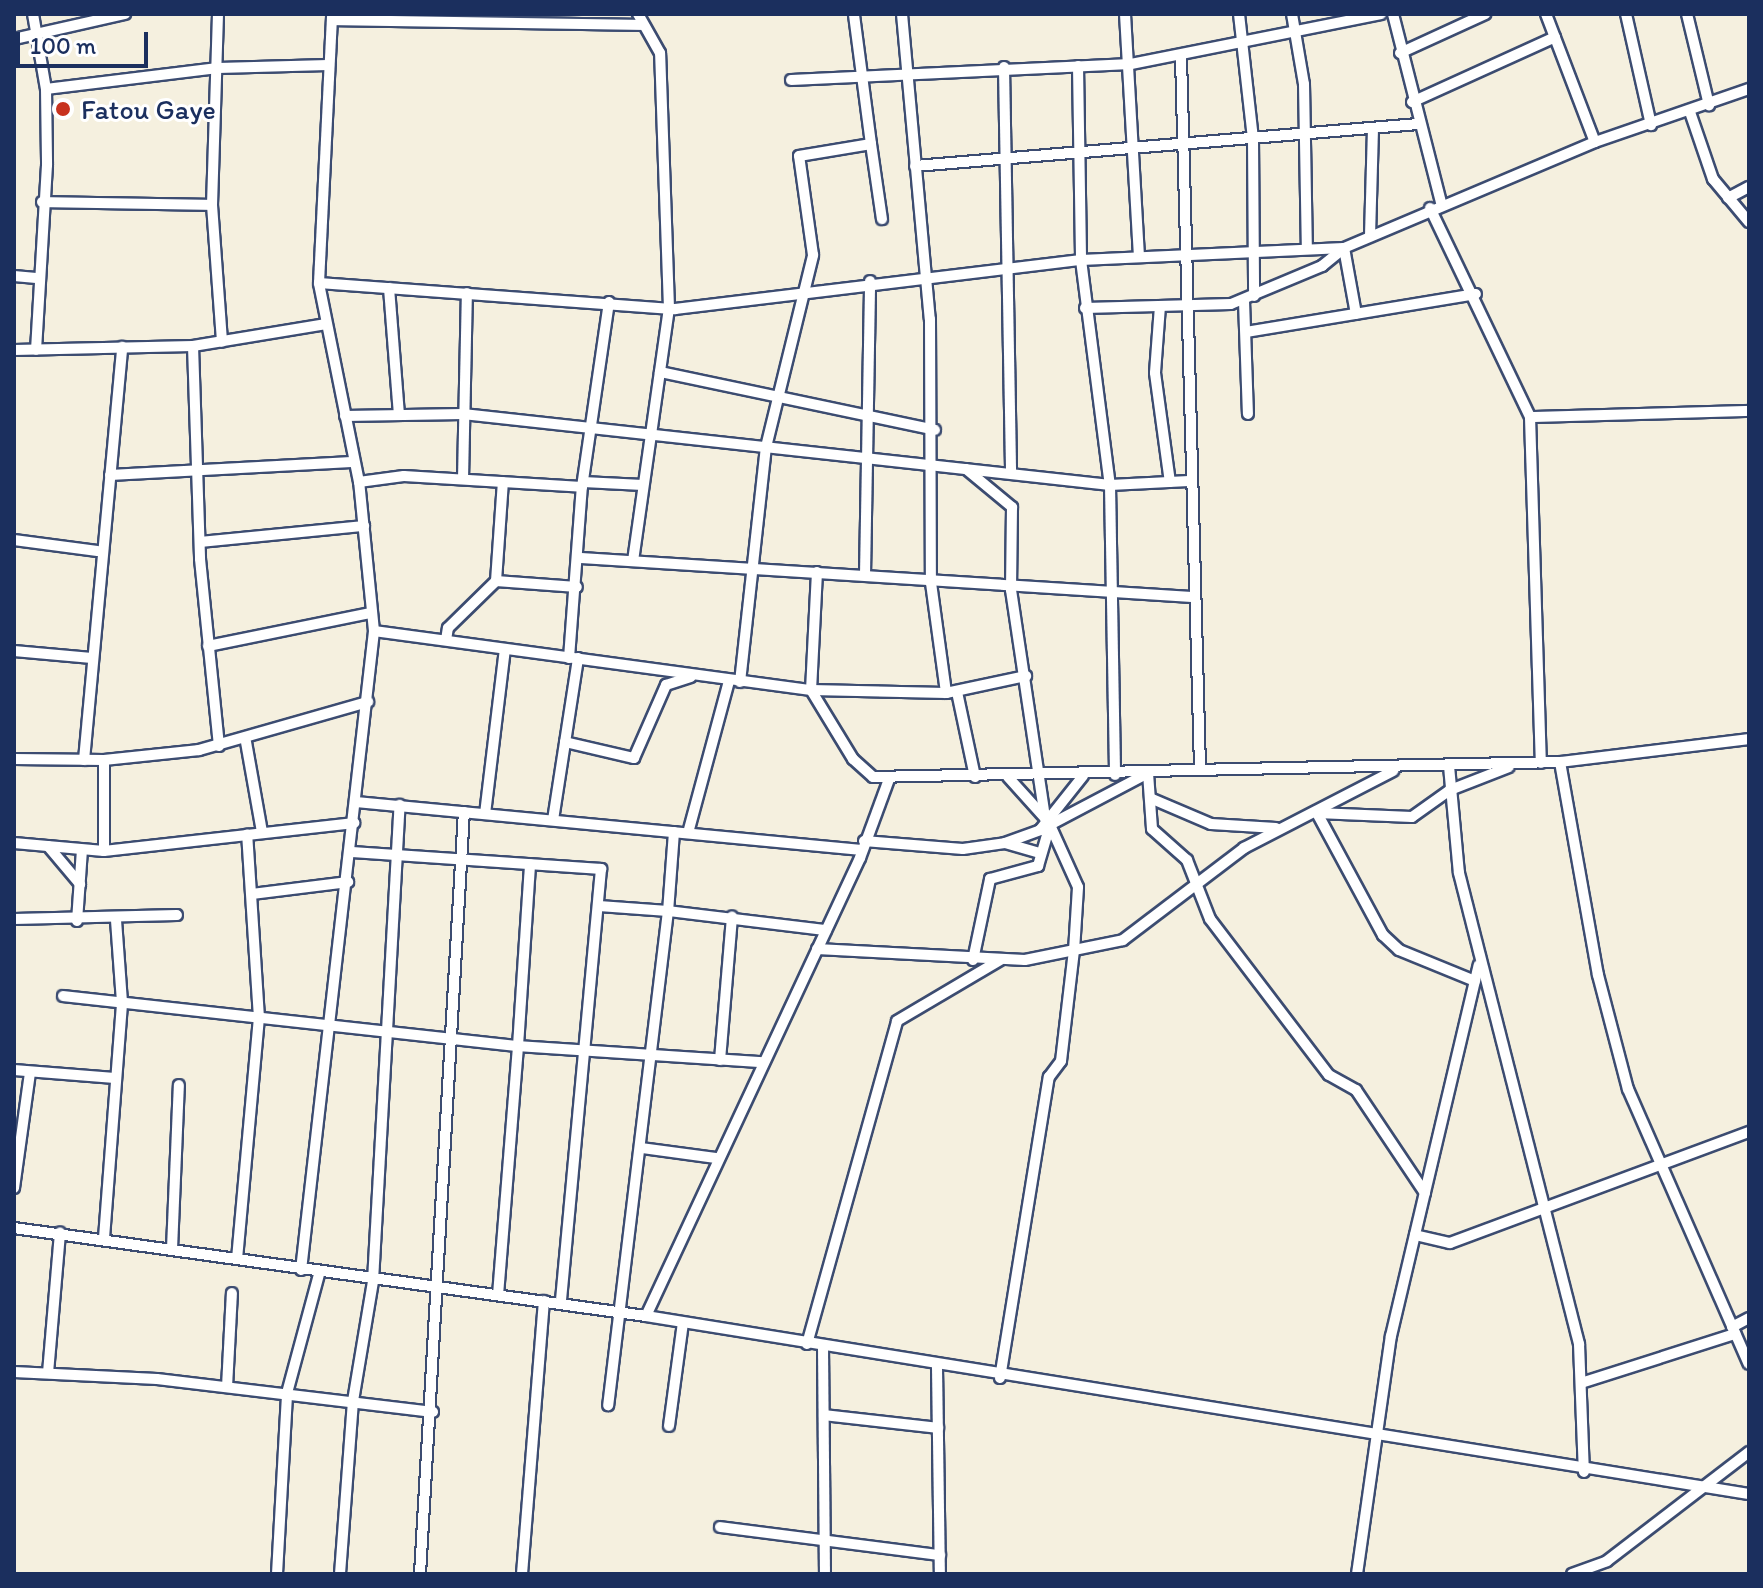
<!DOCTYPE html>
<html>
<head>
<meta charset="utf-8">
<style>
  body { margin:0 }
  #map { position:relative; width:1763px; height:1588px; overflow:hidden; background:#f5f0df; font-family:Itim,sans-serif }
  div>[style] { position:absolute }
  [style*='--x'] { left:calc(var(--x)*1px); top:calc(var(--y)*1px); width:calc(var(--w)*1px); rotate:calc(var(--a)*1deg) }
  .roads { filter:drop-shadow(2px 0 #3c4c71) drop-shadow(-2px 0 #3c4c71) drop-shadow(0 2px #3c4c71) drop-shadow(0 -2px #3c4c71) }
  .street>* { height:10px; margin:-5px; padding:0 5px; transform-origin:5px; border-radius:5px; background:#fff }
  .dots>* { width:22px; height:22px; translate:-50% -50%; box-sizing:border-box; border:4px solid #fff; border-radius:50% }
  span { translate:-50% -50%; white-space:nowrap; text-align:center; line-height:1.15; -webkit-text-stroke:6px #fff; paint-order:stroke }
  .poi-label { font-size:28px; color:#1b2f5e }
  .left { translate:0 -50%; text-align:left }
  .frame { position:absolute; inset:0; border:16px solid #1b2f5e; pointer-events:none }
  .scale { position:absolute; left:16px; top:32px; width:132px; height:36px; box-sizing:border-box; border:4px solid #1b2f5e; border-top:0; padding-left:10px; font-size:24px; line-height:28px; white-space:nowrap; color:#1b2f5e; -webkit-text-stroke:6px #fff; paint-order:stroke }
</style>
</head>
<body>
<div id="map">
  <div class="roads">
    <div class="street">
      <i style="--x:33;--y:14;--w:76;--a:80.2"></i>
      <i style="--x:46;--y:89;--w:76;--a:89.2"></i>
      <i style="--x:47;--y:165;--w:185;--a:93.4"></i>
      <i style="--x:218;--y:14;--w:191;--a:91.8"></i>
      <i style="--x:212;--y:205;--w:137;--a:85.8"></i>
      <i style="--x:902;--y:14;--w:306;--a:84.8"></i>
      <i style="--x:930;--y:319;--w:264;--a:89.8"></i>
      <i style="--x:931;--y:583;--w:111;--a:82.2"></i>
      <i style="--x:1125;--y:14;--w:243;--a:86.7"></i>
      <i style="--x:1239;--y:14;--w:126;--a:83.6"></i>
      <i style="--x:1253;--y:139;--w:157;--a:89.6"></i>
      <i style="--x:1292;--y:14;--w:71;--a:80.3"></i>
      <i style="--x:1304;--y:84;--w:165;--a:89"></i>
      <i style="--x:1393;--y:14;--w:195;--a:75.7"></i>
      <i style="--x:1546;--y:14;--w:137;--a:69.1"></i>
      <i style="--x:1626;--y:14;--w:114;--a:77.3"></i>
      <i style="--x:1687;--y:14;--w:94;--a:76.4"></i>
      <i style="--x:332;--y:20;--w:309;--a:0.9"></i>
      <i style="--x:14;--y:39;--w:114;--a:-12.7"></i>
      <i style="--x:1400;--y:53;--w:94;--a:-24.6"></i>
      <i style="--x:1181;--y:57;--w:713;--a:88.47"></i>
      <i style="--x:1078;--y:66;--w:194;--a:89.1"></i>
      <i style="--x:1081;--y:260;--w:227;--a:82.7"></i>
      <i style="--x:1110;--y:485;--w:290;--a:89"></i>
      <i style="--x:1004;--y:67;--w:405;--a:89"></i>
      <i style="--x:791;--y:80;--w:340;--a:-2.7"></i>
      <i style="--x:1131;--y:64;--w:255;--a:-11.3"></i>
      <i style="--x:46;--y:89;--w:173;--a:-7"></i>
      <i style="--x:218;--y:68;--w:110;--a:-1.6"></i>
      <i style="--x:1412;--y:102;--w:157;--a:-24.4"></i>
      <i style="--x:1690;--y:112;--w:71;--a:71.1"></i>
      <i style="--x:1713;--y:179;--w:56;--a:50.1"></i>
      <i style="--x:871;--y:144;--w:76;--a:81.7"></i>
      <i style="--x:915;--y:166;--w:505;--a:-4.77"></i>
      <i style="--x:1728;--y:198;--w:24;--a:-28"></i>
      <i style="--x:42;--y:202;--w:170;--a:1"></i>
      <i style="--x:1430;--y:208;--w:232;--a:64.4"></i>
      <i style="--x:1530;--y:417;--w:346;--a:88.2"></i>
      <i style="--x:1370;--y:236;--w:105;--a:-88.4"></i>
      <i style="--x:14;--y:276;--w:25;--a:5"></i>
      <i style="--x:319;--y:283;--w:357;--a:4.2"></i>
      <i style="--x:675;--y:309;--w:409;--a:-6.9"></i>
      <i style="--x:1081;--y:260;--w:263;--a:-2.6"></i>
      <i style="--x:1344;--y:248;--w:272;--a:-22.9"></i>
      <i style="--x:1595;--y:142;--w:163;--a:-19"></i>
      <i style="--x:389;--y:288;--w:127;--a:85.5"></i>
      <i style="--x:1244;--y:301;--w:113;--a:88"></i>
      <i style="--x:1160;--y:306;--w:67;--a:94.3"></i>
      <i style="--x:1155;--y:373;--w:110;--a:82.2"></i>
      <i style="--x:1085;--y:308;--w:146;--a:-1.6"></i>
      <i style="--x:1231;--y:304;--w:99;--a:-22.7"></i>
      <i style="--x:1322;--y:266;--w:28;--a:-39"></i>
      <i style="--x:1344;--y:248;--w:67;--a:79.7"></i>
      <i style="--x:1246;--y:332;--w:233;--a:-9.4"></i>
      <i style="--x:193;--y:346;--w:213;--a:88.1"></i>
      <i style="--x:200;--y:559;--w:188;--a:84.2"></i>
      <i style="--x:14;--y:350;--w:179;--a:-1.3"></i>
      <i style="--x:193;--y:346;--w:135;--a:-9.4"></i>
      <i style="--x:660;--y:372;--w:281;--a:11.9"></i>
      <i style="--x:345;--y:416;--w:118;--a:-1"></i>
      <i style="--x:463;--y:414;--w:651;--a:6.26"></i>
      <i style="--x:1110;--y:485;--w:79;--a:-2.9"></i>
      <i style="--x:1530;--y:417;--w:219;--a:-1.6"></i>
      <i style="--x:966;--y:469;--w:60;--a:39.6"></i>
      <i style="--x:1012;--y:507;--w:83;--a:90.7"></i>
      <i style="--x:1011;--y:590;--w:231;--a:81.5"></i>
      <i style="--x:110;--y:475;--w:242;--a:-3.1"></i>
      <i style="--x:463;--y:479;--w:186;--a:-88.8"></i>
      <i style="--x:359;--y:482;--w:45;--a:-7.6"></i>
      <i style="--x:404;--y:476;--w:178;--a:3.5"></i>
      <i style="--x:583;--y:482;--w:60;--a:2.9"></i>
      <i style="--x:14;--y:540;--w:84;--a:7.5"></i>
      <i style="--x:200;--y:542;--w:165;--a:-5.6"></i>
      <i style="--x:581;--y:558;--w:612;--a:3.65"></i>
      <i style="--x:633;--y:561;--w:256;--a:-81.9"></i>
      <i style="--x:669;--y:308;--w:255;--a:-92"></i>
      <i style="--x:660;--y:53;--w:45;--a:-119.4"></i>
      <i style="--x:817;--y:572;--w:118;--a:92.9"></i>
      <i style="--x:811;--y:690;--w:81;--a:58.7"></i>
      <i style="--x:853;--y:759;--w:27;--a:42"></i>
      <i style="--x:873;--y:777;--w:687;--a:-1.25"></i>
      <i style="--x:1560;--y:762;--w:190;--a:-6.9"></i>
      <i style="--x:865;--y:575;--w:294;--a:-89"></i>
      <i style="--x:496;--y:581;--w:81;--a:4.2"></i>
      <i style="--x:374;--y:631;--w:441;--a:7.7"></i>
      <i style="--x:811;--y:690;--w:135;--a:1.3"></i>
      <i style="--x:946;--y:693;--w:82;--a:-12"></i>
      <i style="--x:446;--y:640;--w:12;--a:-81"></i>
      <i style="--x:448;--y:628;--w:67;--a:-44.4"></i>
      <i style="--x:496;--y:581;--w:99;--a:-86"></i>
      <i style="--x:208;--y:646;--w:165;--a:-11.5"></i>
      <i style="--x:14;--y:651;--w:78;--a:5.1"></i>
      <i style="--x:569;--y:658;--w:171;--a:-85.7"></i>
      <i style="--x:582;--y:487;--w:187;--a:-81.7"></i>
      <i style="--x:740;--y:682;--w:236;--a:-83.7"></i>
      <i style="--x:766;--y:447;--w:198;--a:-76.2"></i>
      <i style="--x:813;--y:255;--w:100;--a:-98"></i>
      <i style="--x:799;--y:156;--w:73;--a:-9.5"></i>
      <i style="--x:871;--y:144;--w:131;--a:-97.5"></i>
      <i style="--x:957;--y:692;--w:87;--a:78"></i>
      <i style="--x:246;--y:742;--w:91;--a:79.9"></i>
      <i style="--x:565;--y:742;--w:71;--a:13.1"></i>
      <i style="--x:634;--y:758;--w:80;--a:-66.3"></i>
      <i style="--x:666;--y:685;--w:26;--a:-18"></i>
      <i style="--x:14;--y:759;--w:90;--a:0.6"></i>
      <i style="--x:104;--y:760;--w:96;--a:-6"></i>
      <i style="--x:199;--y:750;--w:176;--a:-15.9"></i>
      <i style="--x:84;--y:760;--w:415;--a:-84.7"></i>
      <i style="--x:1560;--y:762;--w:216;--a:79.9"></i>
      <i style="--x:1598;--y:975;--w:118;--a:75.3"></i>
      <i style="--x:1628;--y:1089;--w:300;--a:66.3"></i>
      <i style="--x:1449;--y:766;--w:107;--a:84.7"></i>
      <i style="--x:1459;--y:873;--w:486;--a:75.7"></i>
      <i style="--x:1579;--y:1344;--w:128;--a:87.8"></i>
      <i style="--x:1008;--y:777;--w:55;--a:47.9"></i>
      <i style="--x:1150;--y:798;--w:66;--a:23.1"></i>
      <i style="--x:1211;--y:824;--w:65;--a:3.5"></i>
      <i style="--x:356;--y:802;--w:508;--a:5.42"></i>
      <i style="--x:1317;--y:813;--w:139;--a:61.6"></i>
      <i style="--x:1383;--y:935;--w:22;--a:43"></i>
      <i style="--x:1399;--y:950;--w:82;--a:22.2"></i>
      <i style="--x:1317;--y:813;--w:95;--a:2.4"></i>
      <i style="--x:1412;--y:817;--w:47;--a:-35.4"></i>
      <i style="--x:1450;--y:790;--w:63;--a:-21.3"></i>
      <i style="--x:485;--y:814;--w:166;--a:-83.1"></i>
      <i style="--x:553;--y:820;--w:164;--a:-81.2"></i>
      <i style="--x:1040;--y:830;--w:122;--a:-27.8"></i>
      <i style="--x:1148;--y:773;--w:56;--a:85.9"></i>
      <i style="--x:1152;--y:829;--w:47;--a:41.5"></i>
      <i style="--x:1187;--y:860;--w:63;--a:68.7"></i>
      <i style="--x:1210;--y:919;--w:196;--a:52.7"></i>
      <i style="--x:1329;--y:1075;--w:31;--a:29"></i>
      <i style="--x:1356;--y:1090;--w:124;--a:56.2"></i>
      <i style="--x:674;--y:832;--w:79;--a:94.3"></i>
      <i style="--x:668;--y:911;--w:159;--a:6.9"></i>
      <i style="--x:688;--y:833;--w:157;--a:-74.9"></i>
      <i style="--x:864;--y:841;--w:99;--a:4.6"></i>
      <i style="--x:963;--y:849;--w:42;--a:-8.1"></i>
      <i style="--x:1005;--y:843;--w:37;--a:-20"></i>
      <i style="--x:1040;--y:830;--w:69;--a:-51.5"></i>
      <i style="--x:14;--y:843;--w:90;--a:5.1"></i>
      <i style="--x:104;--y:851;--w:252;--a:-6.4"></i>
      <i style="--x:1005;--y:843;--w:37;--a:16"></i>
      <i style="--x:48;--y:846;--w:50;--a:49.9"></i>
      <i style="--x:104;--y:851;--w:91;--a:-90"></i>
      <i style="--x:352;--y:852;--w:250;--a:3.9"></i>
      <i style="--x:601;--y:869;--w:436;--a:95.3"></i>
      <i style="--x:252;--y:894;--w:97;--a:-7.1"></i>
      <i style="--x:599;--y:906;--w:69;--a:4.1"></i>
      <i style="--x:668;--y:911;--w:498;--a:96.9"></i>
      <i style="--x:14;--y:919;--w:163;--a:-1.4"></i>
      <i style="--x:77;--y:921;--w:71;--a:-86"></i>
      <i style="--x:817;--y:949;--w:208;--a:3"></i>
      <i style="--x:1025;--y:960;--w:100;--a:-11.5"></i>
      <i style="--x:1123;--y:940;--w:152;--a:-37.2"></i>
      <i style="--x:1244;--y:848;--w:168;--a:-27.3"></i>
      <i style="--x:973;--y:960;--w:83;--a:-78.1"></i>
      <i style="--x:990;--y:879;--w:50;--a:-15.2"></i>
      <i style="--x:1038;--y:866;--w:43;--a:-73.7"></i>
      <i style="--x:63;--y:996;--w:458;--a:6.3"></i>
      <i style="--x:518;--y:1046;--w:182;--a:-86.2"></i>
      <i style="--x:720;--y:1060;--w:144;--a:-85.2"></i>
      <i style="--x:14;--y:1070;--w:101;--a:4.5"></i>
      <i style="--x:642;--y:1148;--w:75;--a:7.7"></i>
      <i style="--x:14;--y:1188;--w:117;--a:-82.1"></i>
      <i style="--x:14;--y:1228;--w:638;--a:7.93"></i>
      <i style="--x:646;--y:1316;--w:1117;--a:9.17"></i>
      <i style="--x:1415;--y:1235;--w:36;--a:13"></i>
      <i style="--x:1450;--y:1243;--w:319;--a:-20.4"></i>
      <i style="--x:104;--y:1238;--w:237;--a:-85.6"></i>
      <i style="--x:122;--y:1002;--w:82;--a:-94.2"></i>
      <i style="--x:172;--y:1249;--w:164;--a:-87.6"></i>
      <i style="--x:237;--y:1259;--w:242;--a:-84.8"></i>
      <i style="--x:259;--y:1018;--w:184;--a:-93.7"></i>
      <i style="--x:301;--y:1270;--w:643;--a:-83.48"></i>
      <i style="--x:374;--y:631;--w:150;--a:-95.7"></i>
      <i style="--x:359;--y:482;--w:203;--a:-101.4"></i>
      <i style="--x:319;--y:283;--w:269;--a:-87.2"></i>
      <i style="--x:498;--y:1295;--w:250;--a:-85.4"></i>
      <i style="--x:518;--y:1046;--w:244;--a:3.8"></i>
      <i style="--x:646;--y:1316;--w:506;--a:-64.96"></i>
      <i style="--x:860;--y:858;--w:84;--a:-69.8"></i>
      <i style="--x:1732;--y:1327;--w:19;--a:-28"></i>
      <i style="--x:807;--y:1344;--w:335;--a:-74.4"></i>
      <i style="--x:897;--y:1021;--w:120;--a:-30.6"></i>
      <i style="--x:823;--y:1347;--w:227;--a:89.5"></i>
      <i style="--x:937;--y:1367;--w:207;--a:89.2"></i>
      <i style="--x:14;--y:1372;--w:143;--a:2.8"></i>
      <i style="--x:157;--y:1379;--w:278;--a:6.8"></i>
      <i style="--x:48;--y:1373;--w:141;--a:-85.1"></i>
      <i style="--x:1000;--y:1378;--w:305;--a:-80.8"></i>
      <i style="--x:1049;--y:1077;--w:20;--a:-53"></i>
      <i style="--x:1061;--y:1061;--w:111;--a:-83.3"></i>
      <i style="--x:1074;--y:951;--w:64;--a:-86.4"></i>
      <i style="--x:1078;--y:887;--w:68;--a:-114.3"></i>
      <i style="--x:1581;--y:1383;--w:162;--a:-17.7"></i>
      <i style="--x:227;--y:1387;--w:94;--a:-87"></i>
      <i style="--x:824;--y:1415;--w:115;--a:6.5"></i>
      <i style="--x:669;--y:1426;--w:104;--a:-82.3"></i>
      <i style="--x:720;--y:1527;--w:222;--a:7.3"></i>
      <i style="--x:277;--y:1574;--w:181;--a:-86.8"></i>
      <i style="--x:287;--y:1393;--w:123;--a:-74.9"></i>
      <i style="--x:340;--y:1574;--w:173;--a:-85.7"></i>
      <i style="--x:353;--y:1401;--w:122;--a:-80.5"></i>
      <i style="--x:373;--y:1281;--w:477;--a:-86.8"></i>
      <i style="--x:420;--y:1574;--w:763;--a:-86.7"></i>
      <i style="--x:522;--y:1574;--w:274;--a:-85.4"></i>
      <i style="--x:1357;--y:1574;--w:240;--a:-81.9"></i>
      <i style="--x:1391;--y:1336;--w:381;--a:-76.7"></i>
      <i style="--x:1572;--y:1574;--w:37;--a:-20"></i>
      <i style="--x:1607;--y:1561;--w:179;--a:-37.5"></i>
    </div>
  </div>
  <div class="dots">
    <i style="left:63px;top:109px;background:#c8321e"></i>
  </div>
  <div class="poi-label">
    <span class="left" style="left:81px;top:109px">Fatou Gaye</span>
  </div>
  <div class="frame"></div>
  <div class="scale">100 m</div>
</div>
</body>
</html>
